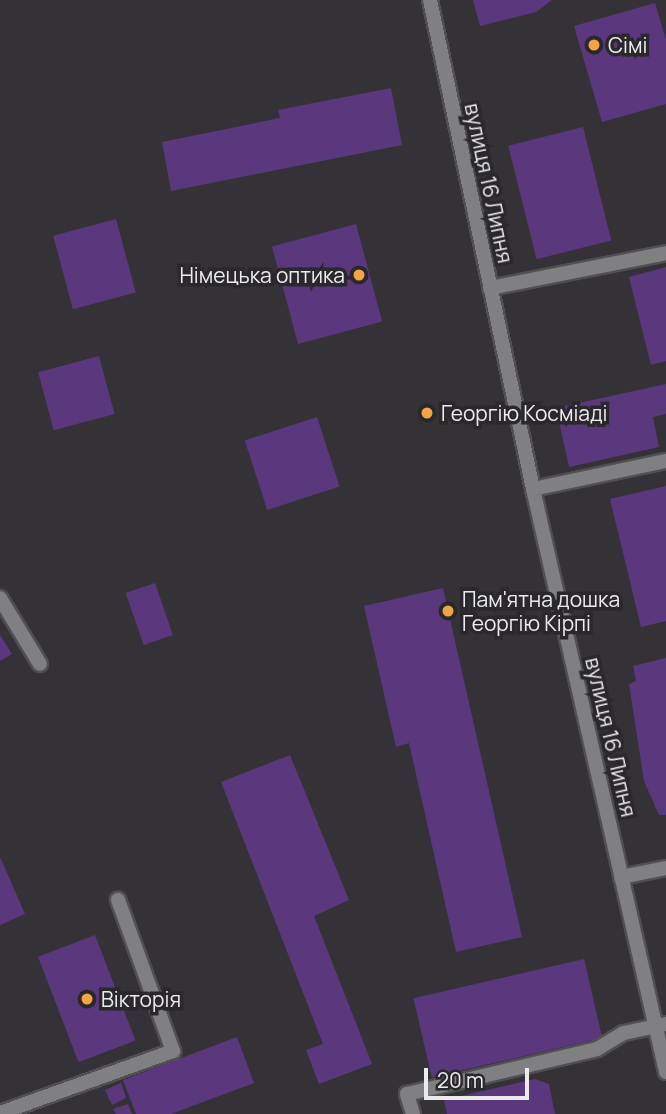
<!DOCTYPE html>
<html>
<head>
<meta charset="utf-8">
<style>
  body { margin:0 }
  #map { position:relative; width:666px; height:1114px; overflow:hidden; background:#343236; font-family:Manrope,sans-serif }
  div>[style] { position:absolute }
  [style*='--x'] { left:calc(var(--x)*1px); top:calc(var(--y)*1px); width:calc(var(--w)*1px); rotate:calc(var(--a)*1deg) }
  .building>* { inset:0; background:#5b387d; transform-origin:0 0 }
  .roads { filter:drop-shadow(2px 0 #514f53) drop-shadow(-2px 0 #514f53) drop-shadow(0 2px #514f53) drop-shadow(0 -2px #514f53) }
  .service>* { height:14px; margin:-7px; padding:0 7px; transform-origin:7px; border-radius:7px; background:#807f81 }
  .minor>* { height:14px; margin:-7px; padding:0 7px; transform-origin:7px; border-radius:7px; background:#807f81 }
  .dots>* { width:19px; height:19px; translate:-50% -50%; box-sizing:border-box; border:4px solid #2a282c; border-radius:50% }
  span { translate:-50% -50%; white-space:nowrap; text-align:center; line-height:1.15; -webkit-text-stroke:7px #2a282c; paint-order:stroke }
  .poi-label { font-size:21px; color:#ebeaed }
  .left { translate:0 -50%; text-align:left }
  .right { translate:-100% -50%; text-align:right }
  .street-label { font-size:21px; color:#ebeaed }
  .scale { position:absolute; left:424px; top:1068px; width:105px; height:32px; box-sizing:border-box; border:4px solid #ebeaed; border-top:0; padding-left:9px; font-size:21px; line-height:24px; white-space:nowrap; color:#ebeaed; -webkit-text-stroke:5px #2a282c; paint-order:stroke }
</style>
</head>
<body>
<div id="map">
  <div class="building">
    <i style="clip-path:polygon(473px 0,552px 0,536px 12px,480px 26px)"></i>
    <i style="clip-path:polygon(655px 3px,666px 40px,666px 104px,602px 122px,574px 26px)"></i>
    <i style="clip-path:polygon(391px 88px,402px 145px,171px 191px,162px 142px,280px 118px,278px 110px)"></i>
    <i style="left:583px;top:127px;width:117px;height:77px;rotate:76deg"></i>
    <i style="left:116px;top:219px;width:76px;height:65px;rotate:75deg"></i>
    <i style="left:356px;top:224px;width:101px;height:87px;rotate:75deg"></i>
    <i style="clip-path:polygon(666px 267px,666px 361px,651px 365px,629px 277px)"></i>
    <i style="left:99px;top:356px;width:60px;height:63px;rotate:75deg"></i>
    <i style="clip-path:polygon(666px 384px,666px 414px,653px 417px,659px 447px,569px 467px,556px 408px)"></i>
    <i style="left:317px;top:417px;width:73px;height:76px;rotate:72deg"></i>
    <i style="clip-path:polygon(666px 486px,666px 621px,641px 627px,610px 499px)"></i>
    <i style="left:155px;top:583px;width:55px;height:31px;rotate:71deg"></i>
    <i style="clip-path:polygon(443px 588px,522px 937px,456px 952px,409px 743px,396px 747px,364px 606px)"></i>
    <i style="clip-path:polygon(0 635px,12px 654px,0 661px)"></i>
    <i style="clip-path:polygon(666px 658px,666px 815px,659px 815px,644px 781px,629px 684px,636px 681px,633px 666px)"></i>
    <i style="clip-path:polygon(290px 755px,349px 900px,314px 916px,372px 1064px,319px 1084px,306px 1050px,323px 1044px,221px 782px)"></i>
    <i style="clip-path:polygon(0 857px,25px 914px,0 925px)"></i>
    <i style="left:95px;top:935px;width:113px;height:61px;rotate:69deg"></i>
    <i style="left:584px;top:959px;width:81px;height:175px;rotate:77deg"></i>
    <i style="clip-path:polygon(237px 1037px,254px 1083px,171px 1114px,136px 1114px,123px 1080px)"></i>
    <i style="clip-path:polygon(535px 1079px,549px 1084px,555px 1114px,447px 1114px,444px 1100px)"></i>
    <i style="clip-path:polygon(121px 1083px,126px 1098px,112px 1105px,105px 1090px)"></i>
    <i style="clip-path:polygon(128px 1104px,132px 1114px,116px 1114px,113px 1109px)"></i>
  </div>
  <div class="roads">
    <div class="service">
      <i style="--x:0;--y:598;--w:77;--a:58.8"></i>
      <i style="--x:621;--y:877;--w:46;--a:-11.3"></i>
      <i style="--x:0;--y:1113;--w:184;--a:-19.7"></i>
      <i style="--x:173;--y:1051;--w:161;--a:-110"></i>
      <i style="--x:413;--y:1114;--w:21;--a:-107"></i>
      <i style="--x:407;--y:1094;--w:195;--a:-13.3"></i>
      <i style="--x:597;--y:1049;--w:31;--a:-31"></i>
      <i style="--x:624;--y:1033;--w:43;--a:-12.1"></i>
    </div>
    <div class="minor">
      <i style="--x:430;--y:0;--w:500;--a:78.1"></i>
      <i style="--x:533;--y:489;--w:598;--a:77.15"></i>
      <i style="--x:490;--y:288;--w:179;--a:-11.2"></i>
      <i style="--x:533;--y:489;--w:136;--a:-11.9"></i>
    </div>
  </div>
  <div class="dots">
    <i style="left:594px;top:45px;background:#f2a542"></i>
    <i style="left:359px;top:275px;background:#f2a542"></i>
    <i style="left:427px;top:413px;background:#f2a542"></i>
    <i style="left:448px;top:611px;background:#f2a542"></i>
    <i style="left:87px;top:999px;background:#f2a542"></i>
  </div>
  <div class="poi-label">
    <span class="left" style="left:608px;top:45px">Сімі</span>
    <span class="right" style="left:345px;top:275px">Німецька оптика</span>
    <span class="left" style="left:441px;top:413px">Георгію Косміаді</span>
    <span class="left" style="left:462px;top:611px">Пам'ятна дошка<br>Георгію Кірпі</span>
    <span class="left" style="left:101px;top:999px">Вікторія</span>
  </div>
  <div class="street-label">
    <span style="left:489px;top:183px;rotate:78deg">вулиця 16 Липня</span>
    <span style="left:611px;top:737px;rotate:77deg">вулиця 16 Липня</span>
  </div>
  <div class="scale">20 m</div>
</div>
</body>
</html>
